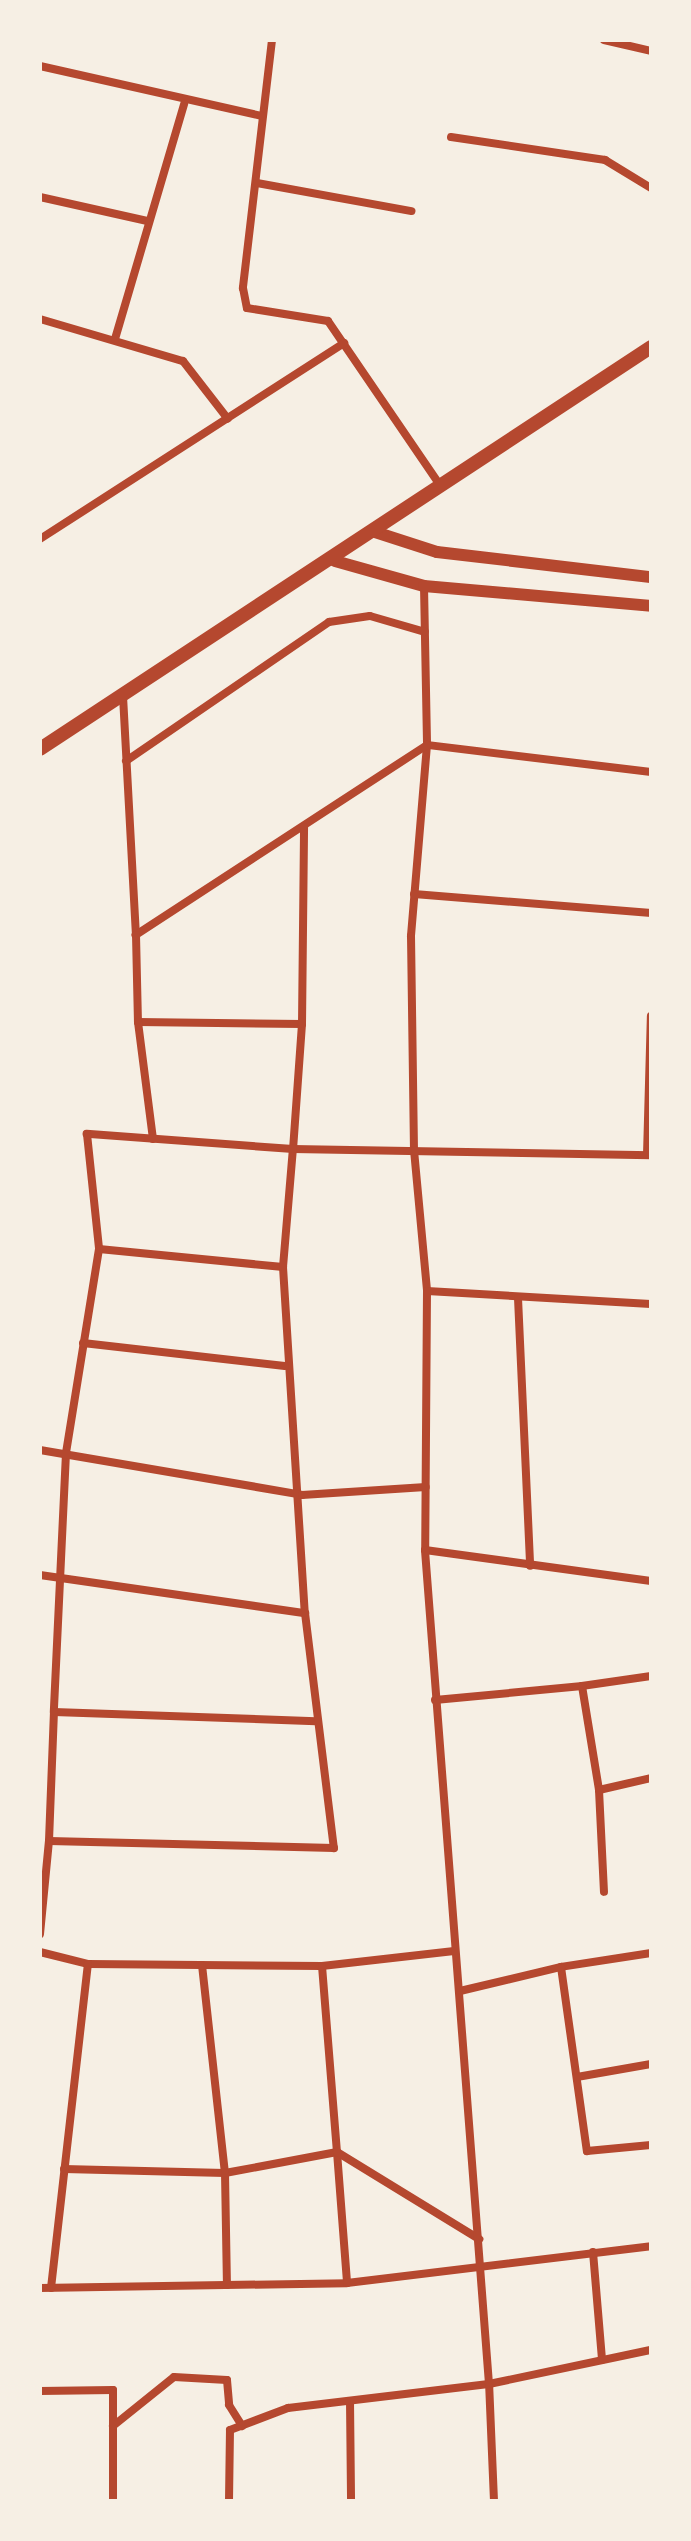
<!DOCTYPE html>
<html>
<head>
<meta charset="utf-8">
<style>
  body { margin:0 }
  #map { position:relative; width:691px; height:2541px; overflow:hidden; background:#f6efe4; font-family:Quicksand,sans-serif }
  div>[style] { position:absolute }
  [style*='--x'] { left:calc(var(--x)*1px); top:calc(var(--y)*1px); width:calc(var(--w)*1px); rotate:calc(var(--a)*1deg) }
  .minor>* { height:8px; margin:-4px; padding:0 4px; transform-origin:4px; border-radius:4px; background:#b5482f }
  .tertiary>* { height:12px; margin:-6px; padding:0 6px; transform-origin:6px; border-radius:6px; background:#b5482f }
  .secondary>* { height:14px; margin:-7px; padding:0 7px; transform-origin:7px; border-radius:7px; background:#b5482f }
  span { translate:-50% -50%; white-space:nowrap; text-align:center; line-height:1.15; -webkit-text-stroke:6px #f6efe4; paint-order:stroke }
  .frame { position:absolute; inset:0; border:42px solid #f6efe4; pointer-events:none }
</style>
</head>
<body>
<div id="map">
  <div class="minor">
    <i style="--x:272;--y:40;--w:250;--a:96.7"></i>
    <i style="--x:243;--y:288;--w:20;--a:79"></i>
    <i style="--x:247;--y:308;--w:82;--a:9.1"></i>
    <i style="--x:328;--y:321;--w:197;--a:55.7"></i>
    <i style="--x:604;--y:40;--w:48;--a:13.2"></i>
    <i style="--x:40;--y:66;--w:228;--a:12.7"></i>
    <i style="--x:451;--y:137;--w:156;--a:8.5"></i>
    <i style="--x:605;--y:160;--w:54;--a:31.3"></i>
    <i style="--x:257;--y:183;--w:157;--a:10.3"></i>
    <i style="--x:40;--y:197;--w:110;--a:12.6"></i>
    <i style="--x:40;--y:319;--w:149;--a:16.4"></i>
    <i style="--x:183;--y:361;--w:73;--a:52.2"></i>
    <i style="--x:115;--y:339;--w:245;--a:-73.6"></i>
    <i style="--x:40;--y:539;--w:362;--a:-32.8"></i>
    <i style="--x:424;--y:586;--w:159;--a:88.9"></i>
    <i style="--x:427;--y:745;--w:192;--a:94.8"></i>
    <i style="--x:411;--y:936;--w:214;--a:89.2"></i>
    <i style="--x:414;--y:1150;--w:142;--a:84.7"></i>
    <i style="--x:427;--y:1291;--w:224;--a:3.3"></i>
    <i style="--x:123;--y:696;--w:239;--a:86.9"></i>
    <i style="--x:126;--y:761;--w:246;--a:-34.4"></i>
    <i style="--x:329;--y:622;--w:41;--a:-8.3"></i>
    <i style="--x:370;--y:616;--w:57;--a:16.2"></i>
    <i style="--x:651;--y:772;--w:226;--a:-173.1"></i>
    <i style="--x:427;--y:745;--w:348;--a:146.9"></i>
    <i style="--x:136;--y:935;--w:87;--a:88.7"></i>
    <i style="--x:138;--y:1022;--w:164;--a:0.7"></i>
    <i style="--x:302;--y:1024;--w:125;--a:94.1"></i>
    <i style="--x:293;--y:1149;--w:358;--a:1"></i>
    <i style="--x:414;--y:894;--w:238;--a:4.6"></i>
    <i style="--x:138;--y:1022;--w:118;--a:82.7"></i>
    <i style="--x:302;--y:1024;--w:197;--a:-89.4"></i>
    <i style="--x:647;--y:1155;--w:139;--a:-88.4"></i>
    <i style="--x:99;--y:1249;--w:185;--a:5.6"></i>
    <i style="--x:283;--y:1267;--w:347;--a:86.4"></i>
    <i style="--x:283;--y:1267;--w:118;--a:-85.2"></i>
    <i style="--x:293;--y:1149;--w:207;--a:-175.8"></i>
    <i style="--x:87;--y:1134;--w:116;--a:84"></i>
    <i style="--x:99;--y:1249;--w:207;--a:99.2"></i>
    <i style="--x:66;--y:1453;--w:259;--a:92.7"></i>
    <i style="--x:54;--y:1712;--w:262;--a:2"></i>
    <i style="--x:427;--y:1291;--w:259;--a:90.4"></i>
    <i style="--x:425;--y:1550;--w:228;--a:7.8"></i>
    <i style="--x:518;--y:1298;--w:268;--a:87.4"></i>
    <i style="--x:83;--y:1343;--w:203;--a:6.5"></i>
    <i style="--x:40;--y:1450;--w:266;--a:9.7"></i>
    <i style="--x:302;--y:1495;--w:124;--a:-3.7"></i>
    <i style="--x:40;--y:1575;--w:268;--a:8.2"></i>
    <i style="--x:305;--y:1613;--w:237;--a:83"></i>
    <i style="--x:334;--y:1848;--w:285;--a:-178.6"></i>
    <i style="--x:49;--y:1841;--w:129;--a:-87.8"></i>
    <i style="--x:651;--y:1676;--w:70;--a:171.8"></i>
    <i style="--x:582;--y:1686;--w:105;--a:80.7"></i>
    <i style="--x:599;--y:1790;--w:53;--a:-13"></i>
    <i style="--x:435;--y:1700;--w:148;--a:-5.4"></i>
    <i style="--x:599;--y:1790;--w:102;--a:87.2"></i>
    <i style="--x:40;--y:1934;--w:93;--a:-84.5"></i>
    <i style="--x:40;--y:1952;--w:49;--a:14"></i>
    <i style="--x:88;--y:1964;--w:234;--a:0.5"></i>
    <i style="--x:322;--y:1966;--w:133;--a:-6.5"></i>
    <i style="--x:651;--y:1953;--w:91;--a:171.2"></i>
    <i style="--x:561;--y:1967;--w:186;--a:82"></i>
    <i style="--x:587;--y:2151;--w:64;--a:-5.4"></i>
    <i style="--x:202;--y:1965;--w:209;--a:83.7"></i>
    <i style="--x:225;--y:2173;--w:114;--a:-10.6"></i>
    <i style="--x:337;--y:2152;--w:131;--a:85.6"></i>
    <i style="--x:322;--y:1966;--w:187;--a:85.4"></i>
    <i style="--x:337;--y:2152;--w:167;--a:31.5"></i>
    <i style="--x:460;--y:1991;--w:104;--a:-13.4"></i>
    <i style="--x:577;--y:2077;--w:75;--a:-10"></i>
    <i style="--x:64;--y:2169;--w:161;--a:1.4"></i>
    <i style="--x:225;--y:2173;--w:112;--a:89"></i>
    <i style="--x:593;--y:2252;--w:108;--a:85.2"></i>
    <i style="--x:40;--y:2288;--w:307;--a:-0.9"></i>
    <i style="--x:347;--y:2283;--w:306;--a:-6.9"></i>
    <i style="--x:51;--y:2288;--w:326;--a:-83.5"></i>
    <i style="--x:40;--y:2391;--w:73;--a:-0.8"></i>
    <i style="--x:113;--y:2390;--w:111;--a:90"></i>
    <i style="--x:350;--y:2401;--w:100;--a:89.4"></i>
    <i style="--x:113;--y:2426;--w:78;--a:-38.8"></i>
    <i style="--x:174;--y:2377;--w:53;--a:3.2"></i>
    <i style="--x:227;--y:2380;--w:25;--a:85"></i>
    <i style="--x:229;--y:2405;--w:25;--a:58"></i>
    <i style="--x:229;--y:2501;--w:71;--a:-89.2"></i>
    <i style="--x:230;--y:2430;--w:62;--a:-20.8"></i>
    <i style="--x:288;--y:2408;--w:202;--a:-6.8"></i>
    <i style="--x:489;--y:2384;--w:836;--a:-94.39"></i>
    <i style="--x:494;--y:2501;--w:117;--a:-92.4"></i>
    <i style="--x:489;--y:2384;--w:166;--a:-11.9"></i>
  </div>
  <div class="tertiary">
    <i style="--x:375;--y:532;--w:65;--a:17.9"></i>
    <i style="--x:437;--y:552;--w:215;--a:6.7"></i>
    <i style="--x:335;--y:561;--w:92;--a:15.7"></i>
    <i style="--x:424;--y:586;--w:228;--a:5"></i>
  </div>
  <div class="secondary">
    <i style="--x:40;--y:749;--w:731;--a:-33.34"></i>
  </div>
  <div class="frame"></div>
</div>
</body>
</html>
